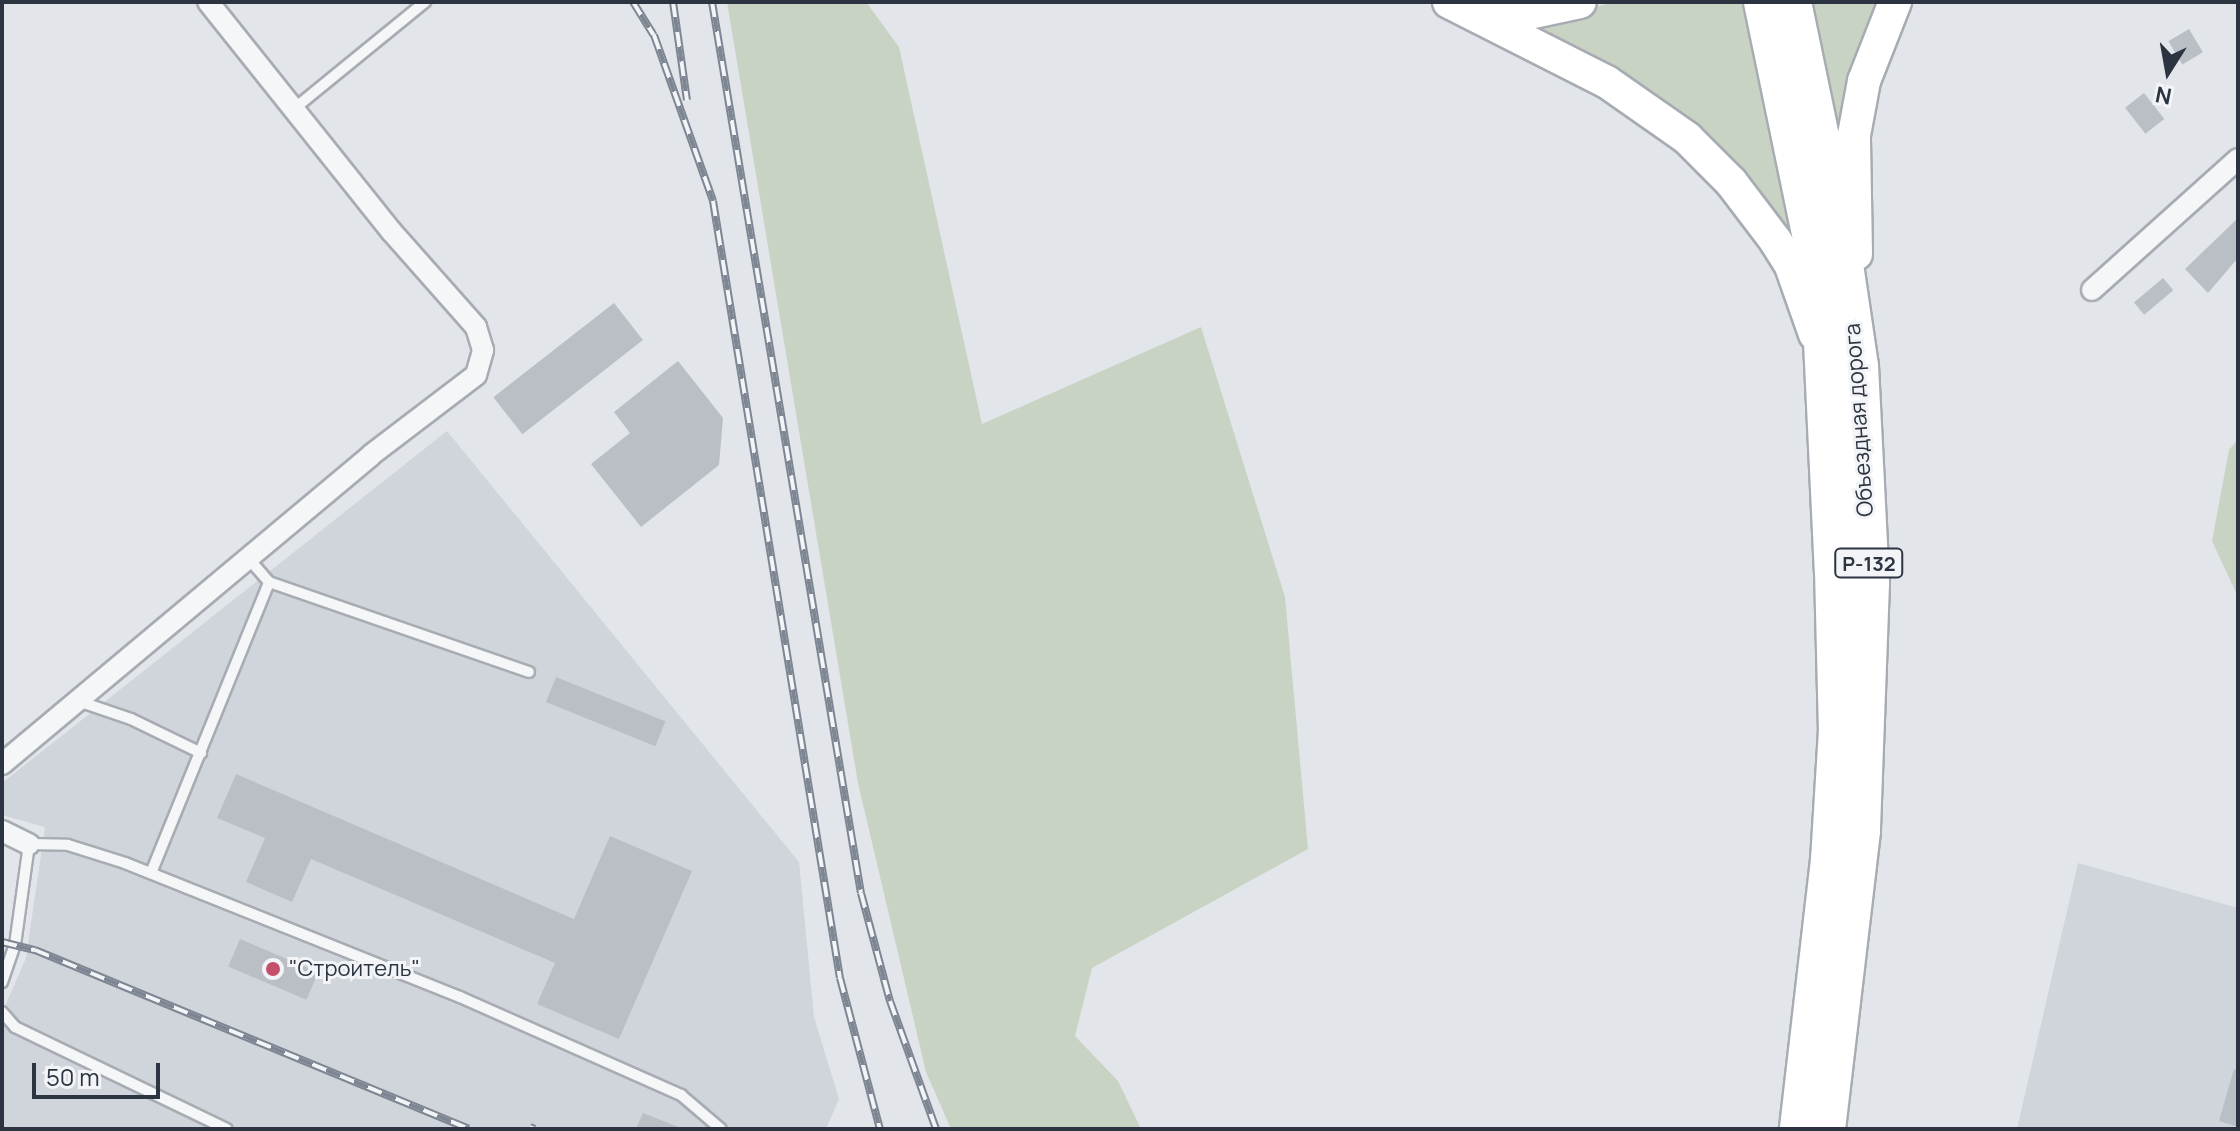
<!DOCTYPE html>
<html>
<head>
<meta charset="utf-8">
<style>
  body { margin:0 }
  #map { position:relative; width:2240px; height:1131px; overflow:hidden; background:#e2e5e9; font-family:Manrope,sans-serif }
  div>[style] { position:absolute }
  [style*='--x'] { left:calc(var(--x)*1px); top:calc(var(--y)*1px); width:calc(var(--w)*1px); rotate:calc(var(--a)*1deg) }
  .built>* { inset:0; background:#d0d5db }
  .green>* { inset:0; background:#c9d3c4 }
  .building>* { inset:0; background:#babfc6; transform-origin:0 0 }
  .roads { filter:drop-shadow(2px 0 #a7acb3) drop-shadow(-2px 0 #a7acb3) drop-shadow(0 2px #a7acb3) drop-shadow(0 -2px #a7acb3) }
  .lane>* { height:10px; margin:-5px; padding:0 5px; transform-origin:5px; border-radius:5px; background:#f5f6f8 }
  .street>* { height:20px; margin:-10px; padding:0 10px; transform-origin:10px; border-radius:10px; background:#f5f6f8 }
  .primary>* { height:32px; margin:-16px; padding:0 16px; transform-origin:16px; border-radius:16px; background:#fff }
  .highway>* { height:38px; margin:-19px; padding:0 19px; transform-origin:19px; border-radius:19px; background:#fff }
  .rail>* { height:8px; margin-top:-4px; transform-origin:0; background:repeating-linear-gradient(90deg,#f2f4f7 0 15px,#7d8692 0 30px); box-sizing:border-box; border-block:2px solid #7d8692 }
  .dots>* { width:22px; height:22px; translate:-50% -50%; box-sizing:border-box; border:4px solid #f2f4f7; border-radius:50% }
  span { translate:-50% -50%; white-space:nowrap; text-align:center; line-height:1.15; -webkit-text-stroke:6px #f2f4f7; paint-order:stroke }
  .shield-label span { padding:2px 6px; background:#f2f4f7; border:2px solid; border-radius:6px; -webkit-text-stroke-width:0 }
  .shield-label { font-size:20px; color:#2b3440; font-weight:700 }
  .street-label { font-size:22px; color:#2b3440 }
  .poi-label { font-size:22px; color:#2b3440 }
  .left { translate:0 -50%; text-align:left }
  .frame { position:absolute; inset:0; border:4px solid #2b3440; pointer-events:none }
  .north { position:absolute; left:2128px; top:32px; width:80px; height:80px; -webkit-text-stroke:6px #f2f4f7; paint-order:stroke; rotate:191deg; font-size:22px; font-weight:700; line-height:32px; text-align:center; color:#2b3440 }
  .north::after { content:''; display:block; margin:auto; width:28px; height:36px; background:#2b3440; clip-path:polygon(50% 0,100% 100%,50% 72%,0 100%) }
  .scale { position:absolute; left:32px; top:1063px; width:128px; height:36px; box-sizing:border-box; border:4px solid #2b3440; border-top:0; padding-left:10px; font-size:24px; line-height:28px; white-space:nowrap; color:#2b3440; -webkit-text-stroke:6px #f2f4f7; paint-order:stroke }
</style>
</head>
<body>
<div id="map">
  <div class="built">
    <i style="clip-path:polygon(447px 431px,799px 862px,814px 1017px,839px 1099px,826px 1129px,2px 1129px,2px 1013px,26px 958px,45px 827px,2px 815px,2px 783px)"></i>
    <i style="clip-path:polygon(2078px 863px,2238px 908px,2238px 1129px,2017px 1129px)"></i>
  </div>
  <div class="green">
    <i style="clip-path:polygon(727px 2px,866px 2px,899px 47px,982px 424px,1201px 327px,1285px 597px,1308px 849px,1092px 968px,1075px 1036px,1118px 1081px,1141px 1129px,951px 1129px,926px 1072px,858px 783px)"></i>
    <i style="clip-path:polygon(1614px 2px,1746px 2px,1804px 268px,1698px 130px,1644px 89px,1523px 27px)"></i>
    <i style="clip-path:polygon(1808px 2px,1878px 2px,1842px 151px)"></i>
    <i style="clip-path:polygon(2238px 439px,2238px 597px,2212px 541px,2229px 450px)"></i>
  </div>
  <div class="building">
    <i style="left:2189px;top:29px;width:27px;height:24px;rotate:59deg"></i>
    <i style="left:2144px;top:93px;width:33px;height:24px;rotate:52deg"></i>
    <i style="clip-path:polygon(2238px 218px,2238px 258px,2208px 293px,2185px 269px)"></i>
    <i style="left:2163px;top:278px;width:16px;height:38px;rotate:50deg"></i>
    <i style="left:614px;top:303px;width:47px;height:153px;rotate:52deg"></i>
    <i style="clip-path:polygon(678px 361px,723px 418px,719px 465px,641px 527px,591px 464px,630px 433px,614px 412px)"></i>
    <i style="left:556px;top:677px;width:118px;height:27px;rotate:22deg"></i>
    <i style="clip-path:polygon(236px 774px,574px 919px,610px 836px,692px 871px,619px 1039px,537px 1004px,555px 963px,311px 859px,292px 902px,246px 882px,265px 838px,217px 818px)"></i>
    <i style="left:240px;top:939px;width:85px;height:30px;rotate:23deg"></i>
    <i style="clip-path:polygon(2234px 1069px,2238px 1070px,2238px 1127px,2219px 1121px)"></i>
    <i style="clip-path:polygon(643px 1113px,681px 1128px,681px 1129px,636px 1129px)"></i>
  </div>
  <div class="roads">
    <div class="lane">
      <i style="--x:295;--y:108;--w:168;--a:-39.2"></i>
      <i style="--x:269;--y:582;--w:275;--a:19.1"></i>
      <i style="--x:78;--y:701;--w:56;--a:18.8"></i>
      <i style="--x:131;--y:719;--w:78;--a:25.9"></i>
      <i style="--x:151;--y:873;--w:314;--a:-67.9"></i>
      <i style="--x:269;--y:582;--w:32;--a:-131"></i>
      <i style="--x:2;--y:982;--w:39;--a:-71"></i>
      <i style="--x:15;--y:945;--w:102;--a:-82.1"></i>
      <i style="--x:29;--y:844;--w:39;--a:1"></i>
      <i style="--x:68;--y:845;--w:60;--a:17.5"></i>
      <i style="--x:125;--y:863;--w:361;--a:21.8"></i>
      <i style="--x:460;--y:997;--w:242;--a:23.9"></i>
      <i style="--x:681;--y:1095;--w:52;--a:40.4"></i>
      <i style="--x:2;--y:1012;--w:20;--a:49"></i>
      <i style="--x:15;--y:1027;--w:235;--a:25.7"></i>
    </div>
    <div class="street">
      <i style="--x:2092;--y:290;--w:196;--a:-41.9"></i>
      <i style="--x:2;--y:764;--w:481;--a:-39.9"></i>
      <i style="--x:371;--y:455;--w:132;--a:-37.3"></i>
      <i style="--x:476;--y:375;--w:26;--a:-74"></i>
      <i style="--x:483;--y:350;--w:24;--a:-107"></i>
      <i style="--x:476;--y:327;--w:128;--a:-131.5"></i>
      <i style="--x:391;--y:231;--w:293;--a:-128.6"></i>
      <i style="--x:2;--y:831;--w:30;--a:26"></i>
    </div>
    <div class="primary">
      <i style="--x:1449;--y:2;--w:177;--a:26.9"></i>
      <i style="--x:1607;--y:82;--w:98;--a:35"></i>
      <i style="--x:1687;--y:138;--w:62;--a:45"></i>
      <i style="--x:1731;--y:182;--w:73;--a:52.8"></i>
      <i style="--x:1775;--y:240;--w:31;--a:58"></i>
      <i style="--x:1791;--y:266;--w:72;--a:70.6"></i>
      <i style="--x:1478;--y:7;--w:47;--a:8.7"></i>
      <i style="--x:1524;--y:14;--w:57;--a:-12.1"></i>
      <i style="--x:1856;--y:254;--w:119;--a:-91"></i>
      <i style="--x:1854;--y:135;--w:55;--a:-79.5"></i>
      <i style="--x:1864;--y:81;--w:85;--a:-68.6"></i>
    </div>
    <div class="highway">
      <i style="--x:1763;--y:2;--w:282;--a:78.3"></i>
      <i style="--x:1820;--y:278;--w:292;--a:87.3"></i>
      <i style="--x:1834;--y:570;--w:160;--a:88.6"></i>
      <i style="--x:1838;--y:730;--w:130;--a:93.5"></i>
      <i style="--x:1830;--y:860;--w:271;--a:96.6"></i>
      <i style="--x:1792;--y:2;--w:227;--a:78.3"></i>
      <i style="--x:1838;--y:224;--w:144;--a:81.6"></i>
      <i style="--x:1859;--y:366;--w:217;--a:87.1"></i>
      <i style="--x:1870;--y:583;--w:248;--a:92.1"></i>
      <i style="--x:1861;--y:831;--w:300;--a:96.7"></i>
    </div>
  </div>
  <div class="rail">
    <i style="--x:633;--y:2;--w:39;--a:58"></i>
    <i style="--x:654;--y:35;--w:176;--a:70.4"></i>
    <i style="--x:713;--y:201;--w:787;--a:80.72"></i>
    <i style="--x:840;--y:978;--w:156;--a:75.2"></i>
    <i style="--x:673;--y:2;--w:99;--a:81.9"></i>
    <i style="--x:712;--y:2;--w:903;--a:80.51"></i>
    <i style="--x:861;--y:893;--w:112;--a:75"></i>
    <i style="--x:890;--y:1001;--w:136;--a:70.2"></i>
    <i style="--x:2;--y:942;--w:34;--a:14"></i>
    <i style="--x:35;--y:950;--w:469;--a:22.4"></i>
    <i style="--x:530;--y:1127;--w:5;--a:22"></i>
  </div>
  <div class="dots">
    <i style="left:273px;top:969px;background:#c5506b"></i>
  </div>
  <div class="shield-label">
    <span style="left:1869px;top:563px">Р-132</span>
  </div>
  <div class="street-label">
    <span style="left:1859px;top:420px;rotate:-94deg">Объездная дорога</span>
  </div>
  <div class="poi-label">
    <span class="left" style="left:289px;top:969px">"Строитель"</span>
  </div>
  <div class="frame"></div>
  <div class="north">N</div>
  <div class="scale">50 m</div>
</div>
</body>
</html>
